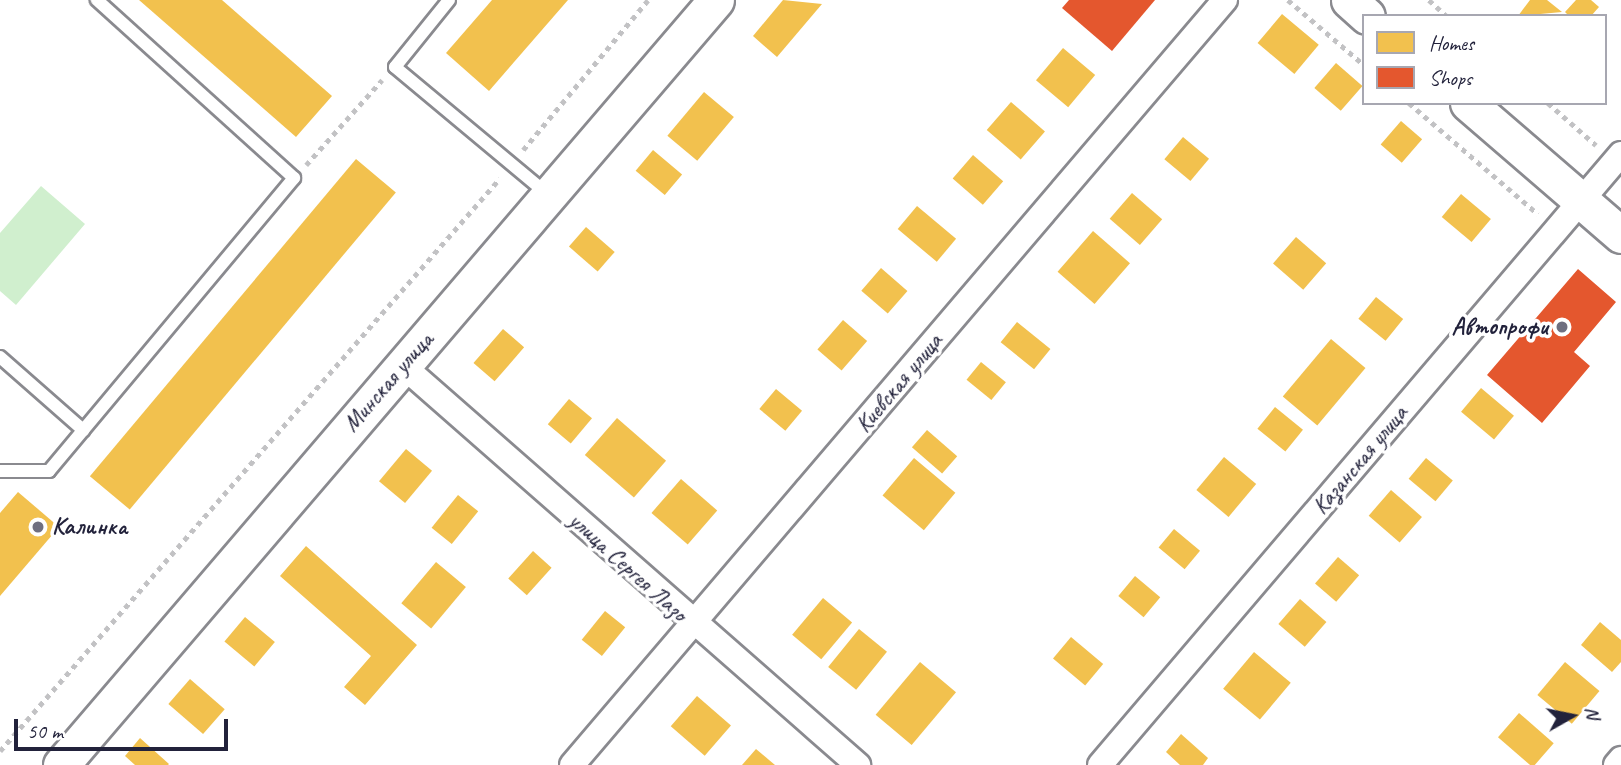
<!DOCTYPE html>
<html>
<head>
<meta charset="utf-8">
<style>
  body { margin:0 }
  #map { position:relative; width:1621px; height:765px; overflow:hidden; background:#fff; font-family:Caveat,sans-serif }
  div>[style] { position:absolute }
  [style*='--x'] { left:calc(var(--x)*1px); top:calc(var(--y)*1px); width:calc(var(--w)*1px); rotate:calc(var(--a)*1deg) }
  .green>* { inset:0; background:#d0efce }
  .homes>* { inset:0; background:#f2c14e; transform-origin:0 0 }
  .shops>* { inset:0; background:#e4572e }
  .path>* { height:4.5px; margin-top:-2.25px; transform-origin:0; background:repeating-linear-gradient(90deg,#c2c2c4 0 5px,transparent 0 10px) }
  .roads { filter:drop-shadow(2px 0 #8a8a8f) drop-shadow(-2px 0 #8a8a8f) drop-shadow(0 2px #8a8a8f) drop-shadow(0 -2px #8a8a8f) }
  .service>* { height:12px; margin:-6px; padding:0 6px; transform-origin:6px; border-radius:6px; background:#fff }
  .minor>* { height:24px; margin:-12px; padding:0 12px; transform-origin:12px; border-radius:12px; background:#fff }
  .secondary>* { height:35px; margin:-17.5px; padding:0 17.5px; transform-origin:17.5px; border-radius:17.5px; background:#fff }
  .dots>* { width:19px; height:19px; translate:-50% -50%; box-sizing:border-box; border:4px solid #fff; border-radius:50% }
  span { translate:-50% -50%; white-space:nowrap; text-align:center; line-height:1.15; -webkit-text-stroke:7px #fff; paint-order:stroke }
  .poi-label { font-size:24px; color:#22223b; font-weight:700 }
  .right { translate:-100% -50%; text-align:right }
  .left { translate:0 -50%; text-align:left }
  .street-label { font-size:24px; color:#22223b }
  .legend { position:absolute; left:1362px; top:14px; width:245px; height:91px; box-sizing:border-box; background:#fff; border:2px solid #a7a7b1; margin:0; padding:9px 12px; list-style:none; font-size:21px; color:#22223b }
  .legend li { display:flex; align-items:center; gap:14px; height:35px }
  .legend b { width:35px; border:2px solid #a7a7b1 }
  .north { position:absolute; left:1537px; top:681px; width:70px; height:70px; -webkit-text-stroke:5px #fff; paint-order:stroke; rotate:81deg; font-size:19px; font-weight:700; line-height:28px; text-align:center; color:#22223b }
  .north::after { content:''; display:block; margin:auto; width:24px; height:32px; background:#22223b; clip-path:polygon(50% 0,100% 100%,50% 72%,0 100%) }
  .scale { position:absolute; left:14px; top:719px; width:214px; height:32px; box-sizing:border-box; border:4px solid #22223b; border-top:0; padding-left:9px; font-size:21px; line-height:24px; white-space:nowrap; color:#22223b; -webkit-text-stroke:5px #fff; paint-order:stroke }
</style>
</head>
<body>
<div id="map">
  <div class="green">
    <i style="clip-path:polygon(41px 186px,85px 224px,16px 305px,0 291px,0 233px)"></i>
  </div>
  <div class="homes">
    <i style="clip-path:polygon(139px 0,222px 0,332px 96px,296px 137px)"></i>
    <i style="clip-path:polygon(492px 0,568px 0,489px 91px,446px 53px)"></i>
    <i style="clip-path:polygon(783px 0,822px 4px,777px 57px,753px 36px)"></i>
    <i style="clip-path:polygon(1530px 0,1547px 0,1562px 12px,1518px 16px)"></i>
    <i style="clip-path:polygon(1576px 0,1591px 0,1599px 7px,1591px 16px,1569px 16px,1565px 12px)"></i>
    <i style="left:1282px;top:14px;width:48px;height:38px;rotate:40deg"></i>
    <i style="left:1063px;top:48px;width:42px;height:42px;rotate:40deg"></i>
    <i style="left:1336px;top:63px;width:35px;height:33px;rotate:41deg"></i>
    <i style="left:704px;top:92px;width:39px;height:57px;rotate:40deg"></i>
    <i style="left:1011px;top:102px;width:45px;height:37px;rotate:41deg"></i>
    <i style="left:1401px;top:121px;width:28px;height:31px;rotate:41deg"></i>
    <i style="left:1183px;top:137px;width:34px;height:29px;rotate:40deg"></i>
    <i style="left:653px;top:150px;width:38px;height:27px;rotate:40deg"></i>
    <i style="left:973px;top:155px;width:40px;height:31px;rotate:41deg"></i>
    <i style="left:356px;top:159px;width:52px;height:414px;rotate:40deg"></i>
    <i style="left:1132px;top:193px;width:40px;height:34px;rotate:41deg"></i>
    <i style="left:1461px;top:194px;width:39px;height:30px;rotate:40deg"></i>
    <i style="left:917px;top:206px;width:51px;height:30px;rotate:40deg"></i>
    <i style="left:586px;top:227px;width:38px;height:26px;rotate:41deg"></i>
    <i style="left:1093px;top:231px;width:49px;height:54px;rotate:41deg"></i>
    <i style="left:1296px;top:237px;width:40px;height:35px;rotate:41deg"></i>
    <i style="left:881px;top:268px;width:35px;height:30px;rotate:41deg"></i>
    <i style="left:1376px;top:297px;width:35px;height:28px;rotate:39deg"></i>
    <i style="left:843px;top:320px;width:32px;height:39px;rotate:41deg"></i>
    <i style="left:1017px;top:322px;width:43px;height:26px;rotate:39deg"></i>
    <i style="left:503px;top:329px;width:28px;height:45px;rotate:41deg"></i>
    <i style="left:1331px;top:339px;width:45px;height:75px;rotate:40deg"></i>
    <i style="left:981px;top:362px;width:32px;height:23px;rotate:39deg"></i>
    <i style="left:1481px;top:388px;width:43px;height:31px;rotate:40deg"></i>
    <i style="left:776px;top:389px;width:34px;height:26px;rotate:40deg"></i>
    <i style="left:569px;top:399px;width:30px;height:33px;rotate:40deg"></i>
    <i style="left:1275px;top:407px;width:36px;height:28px;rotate:39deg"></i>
    <i style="left:617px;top:418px;width:65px;height:49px;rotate:41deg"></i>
    <i style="left:927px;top:430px;width:40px;height:23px;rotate:41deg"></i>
    <i style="left:406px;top:449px;width:34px;height:42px;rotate:40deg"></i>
    <i style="left:1224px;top:457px;width:42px;height:43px;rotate:40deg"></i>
    <i style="left:914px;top:458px;width:54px;height:49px;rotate:40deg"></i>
    <i style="left:1426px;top:458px;width:35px;height:27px;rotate:40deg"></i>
    <i style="left:681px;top:479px;width:48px;height:45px;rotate:41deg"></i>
    <i style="left:1391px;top:490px;width:41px;height:34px;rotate:41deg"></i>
    <i style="clip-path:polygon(18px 492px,59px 527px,0 596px,0 513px)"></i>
    <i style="left:458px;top:495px;width:26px;height:42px;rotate:39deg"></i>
    <i style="left:1174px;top:529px;width:34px;height:24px;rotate:40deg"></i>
    <i style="clip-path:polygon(306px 546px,417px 645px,365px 705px,344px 687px,371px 656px,280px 576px)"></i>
    <i style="left:533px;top:551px;width:25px;height:37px;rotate:42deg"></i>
    <i style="left:1338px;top:557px;width:28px;height:35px;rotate:41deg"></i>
    <i style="left:436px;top:562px;width:39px;height:54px;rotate:40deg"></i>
    <i style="left:1135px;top:576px;width:33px;height:26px;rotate:40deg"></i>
    <i style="left:823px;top:598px;width:38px;height:48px;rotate:40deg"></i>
    <i style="left:1300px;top:599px;width:35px;height:33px;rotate:41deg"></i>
    <i style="left:605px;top:611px;width:26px;height:37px;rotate:39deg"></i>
    <i style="left:245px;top:617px;width:39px;height:32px;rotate:40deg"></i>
    <i style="clip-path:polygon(1600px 622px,1621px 640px,1621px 662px,1612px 672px,1581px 645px)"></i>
    <i style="left:859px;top:629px;width:36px;height:49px;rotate:39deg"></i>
    <i style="left:1071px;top:637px;width:42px;height:28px;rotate:40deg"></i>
    <i style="left:1254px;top:652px;width:48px;height:48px;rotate:40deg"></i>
    <i style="left:920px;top:662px;width:47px;height:69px;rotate:40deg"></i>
    <i style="left:1565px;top:662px;width:45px;height:43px;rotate:40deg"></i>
    <i style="left:190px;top:679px;width:46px;height:33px;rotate:41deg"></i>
    <i style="left:697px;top:696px;width:45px;height:40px;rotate:41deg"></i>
    <i style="left:1519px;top:713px;width:46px;height:32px;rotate:41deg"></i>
    <i style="clip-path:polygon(1181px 734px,1208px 758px,1203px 765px,1180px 765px,1166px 752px)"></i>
    <i style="clip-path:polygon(140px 738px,169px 764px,168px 765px,135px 765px,125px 756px)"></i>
    <i style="clip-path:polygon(756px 749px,775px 765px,742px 765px)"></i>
  </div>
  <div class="shops">
    <i style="clip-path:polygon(1069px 0,1155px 0,1112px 51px,1062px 8px)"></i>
    <i style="clip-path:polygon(1578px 269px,1616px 302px,1574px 352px,1590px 366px,1542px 423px,1487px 375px)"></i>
  </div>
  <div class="path">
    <i style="--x:1288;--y:0;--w:100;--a:40.5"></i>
    <i style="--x:1429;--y:0;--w:24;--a:42"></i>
    <i style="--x:1409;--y:103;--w:170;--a:40.7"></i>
    <i style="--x:1548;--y:103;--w:64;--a:41.2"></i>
    <i style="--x:523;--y:150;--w:195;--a:-50.2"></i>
    <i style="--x:306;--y:165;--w:114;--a:-48.2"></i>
    <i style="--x:0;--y:751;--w:760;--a:-48.89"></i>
  </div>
  <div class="roads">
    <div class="service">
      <i style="--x:449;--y:0;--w:86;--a:128.9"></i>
      <i style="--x:395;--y:67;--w:197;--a:39.8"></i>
      <i style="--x:0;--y:357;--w:111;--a:41.3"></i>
      <i style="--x:0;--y:471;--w:49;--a:0"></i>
      <i style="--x:49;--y:471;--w:382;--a:-50.1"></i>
      <i style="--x:294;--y:178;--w:266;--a:-137.9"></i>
    </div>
    <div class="minor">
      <i style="--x:402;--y:365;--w:607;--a:41.26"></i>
      <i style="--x:572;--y:765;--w:1006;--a:-49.52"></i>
      <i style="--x:1100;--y:765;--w:803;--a:-49.55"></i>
      <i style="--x:1616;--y:765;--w:8;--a:-50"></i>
    </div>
    <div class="secondary">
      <i style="--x:1349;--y:0;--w:24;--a:42"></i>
      <i style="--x:1468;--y:103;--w:202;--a:40.8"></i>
      <i style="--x:61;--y:765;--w:1007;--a:-49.43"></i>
    </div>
  </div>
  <div class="dots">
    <i style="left:1562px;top:327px;background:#6f6f80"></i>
    <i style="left:38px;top:527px;background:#6f6f80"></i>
  </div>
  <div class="poi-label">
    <span class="right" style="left:1548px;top:327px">Автопрофи</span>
    <span class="left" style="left:52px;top:527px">Калинка</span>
  </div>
  <div class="street-label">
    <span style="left:388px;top:382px;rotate:-49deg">Минская улица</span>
    <span style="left:899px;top:383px;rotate:-50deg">Киевская улица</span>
    <span style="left:1360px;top:460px;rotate:-50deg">Казанская улица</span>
    <span style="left:628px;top:567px;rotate:42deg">улица Сергея Лазо</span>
  </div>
  <ul class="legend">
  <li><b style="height:19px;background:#f2c14e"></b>Homes</li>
  <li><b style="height:19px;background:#e4572e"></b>Shops</li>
  </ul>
  <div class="north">N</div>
  <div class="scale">50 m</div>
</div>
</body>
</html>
